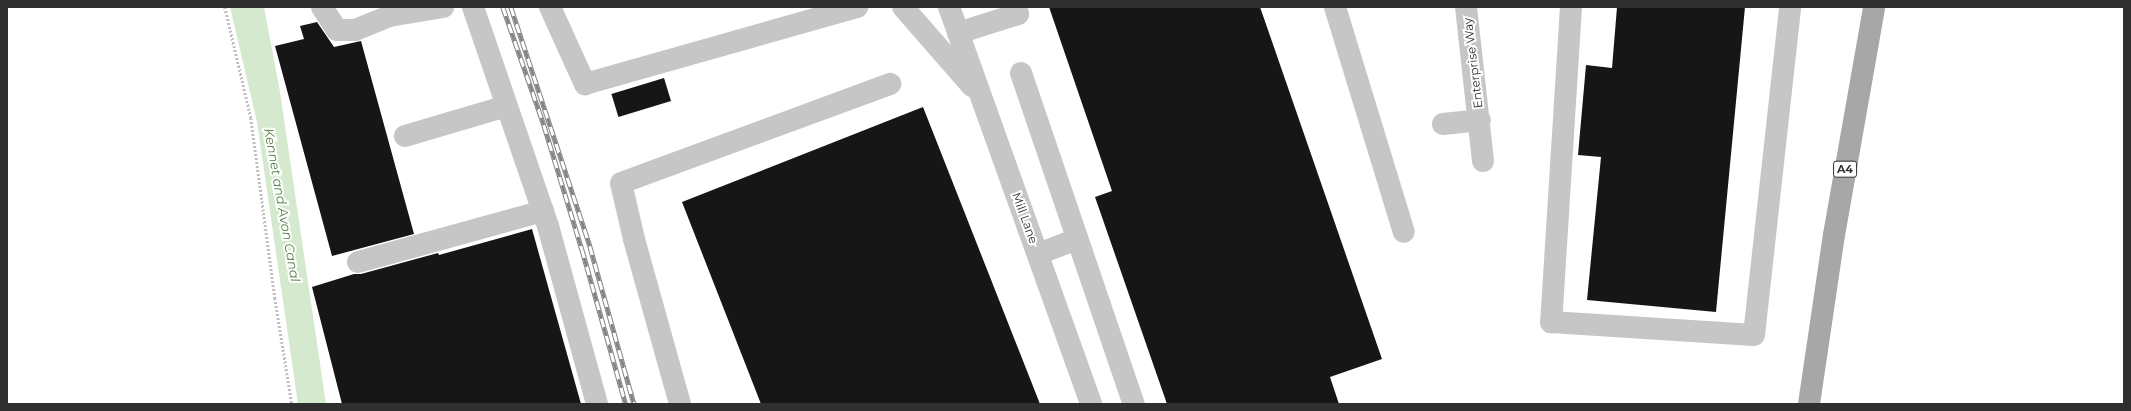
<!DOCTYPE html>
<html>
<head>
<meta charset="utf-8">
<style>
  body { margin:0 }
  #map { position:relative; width:2131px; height:411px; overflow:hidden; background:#fff; font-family:Montserrat,sans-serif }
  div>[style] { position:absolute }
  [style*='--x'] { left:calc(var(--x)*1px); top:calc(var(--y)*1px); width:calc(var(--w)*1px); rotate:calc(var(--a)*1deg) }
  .water>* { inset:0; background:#d4e9cd }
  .building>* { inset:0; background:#161616; transform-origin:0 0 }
  .path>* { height:2.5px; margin-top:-1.25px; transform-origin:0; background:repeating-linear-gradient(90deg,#bfbfbf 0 2px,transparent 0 4px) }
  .minor>* { height:22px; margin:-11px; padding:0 11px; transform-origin:11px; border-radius:11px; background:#c6c6c6 }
  .major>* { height:22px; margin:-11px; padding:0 11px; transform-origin:11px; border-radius:11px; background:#a7a7a7 }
  .rail>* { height:4.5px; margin-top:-2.25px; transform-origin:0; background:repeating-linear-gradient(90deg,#fff 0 9px,#848484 0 18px); box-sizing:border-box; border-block:1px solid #848484 }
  span { translate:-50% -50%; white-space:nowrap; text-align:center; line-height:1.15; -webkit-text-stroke:4px #fff; paint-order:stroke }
  .shield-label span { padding:1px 3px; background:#fff; border:1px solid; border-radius:3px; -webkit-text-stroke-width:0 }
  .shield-label { font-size:11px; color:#2f2f2f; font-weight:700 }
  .street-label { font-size:12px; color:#2f2f2f }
  .water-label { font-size:13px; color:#507f3f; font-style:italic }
  .frame { position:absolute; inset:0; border:8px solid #2f2f2f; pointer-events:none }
</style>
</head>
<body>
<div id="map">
  <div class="water">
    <i style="clip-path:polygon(230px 7px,264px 7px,280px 92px,326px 404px,298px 404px,257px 122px)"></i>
  </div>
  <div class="building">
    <i style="clip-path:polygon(1049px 7px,1260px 7px,1382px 359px,1330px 377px,1339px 404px,1167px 404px,1095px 197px,1112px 191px)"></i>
    <i style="clip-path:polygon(1617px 7px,1745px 7px,1716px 312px,1587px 300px,1601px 157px,1578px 155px,1586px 65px,1612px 68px)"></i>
    <i style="clip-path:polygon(317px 22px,334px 47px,361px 41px,414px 234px,332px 256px,275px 46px,304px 39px,300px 26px)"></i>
    <i style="left:664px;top:78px;width:24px;height:55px;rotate:73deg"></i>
    <i style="clip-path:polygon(923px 107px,1040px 404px,761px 404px,682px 202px)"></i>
    <i style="clip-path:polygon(532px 229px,581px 404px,342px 404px,312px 287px,354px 274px,361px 274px,438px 253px,439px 255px)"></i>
  </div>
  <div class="path">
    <i style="--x:225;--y:7;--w:114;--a:76.8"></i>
    <i style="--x:251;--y:118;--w:182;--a:82.4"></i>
    <i style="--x:275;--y:298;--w:107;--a:80.9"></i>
  </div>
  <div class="minor">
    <i style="--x:322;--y:7;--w:27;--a:57"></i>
    <i style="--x:337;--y:30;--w:18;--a:0"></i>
    <i style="--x:355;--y:30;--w:37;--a:-22"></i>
    <i style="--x:389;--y:16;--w:55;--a:-9.5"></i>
    <i style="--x:473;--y:7;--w:231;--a:71.1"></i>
    <i style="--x:548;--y:226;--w:185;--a:74.6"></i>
    <i style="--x:550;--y:7;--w:85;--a:65.6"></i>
    <i style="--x:585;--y:84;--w:283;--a:-15.8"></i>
    <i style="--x:903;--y:7;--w:105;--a:48.9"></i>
    <i style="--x:949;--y:7;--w:422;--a:70.3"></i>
    <i style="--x:1335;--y:7;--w:235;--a:73"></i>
    <i style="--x:1466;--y:7;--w:155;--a:83.7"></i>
    <i style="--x:1571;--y:7;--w:316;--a:93.6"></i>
    <i style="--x:1551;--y:322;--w:203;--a:3.7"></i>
    <i style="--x:1754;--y:335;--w:330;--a:-83.7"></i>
    <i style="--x:958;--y:33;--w:63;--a:-17.6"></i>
    <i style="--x:1018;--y:14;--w:7;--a:-106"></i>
    <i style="--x:1021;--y:73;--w:350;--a:71.2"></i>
    <i style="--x:1443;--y:124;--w:37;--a:-6"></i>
    <i style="--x:405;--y:136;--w:106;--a:-16.4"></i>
    <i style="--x:1038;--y:254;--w:42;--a:-21"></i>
    <i style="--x:358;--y:262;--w:192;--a:-15.4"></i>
    <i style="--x:680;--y:404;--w:171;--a:-105.6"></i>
    <i style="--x:634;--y:239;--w:57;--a:-103.1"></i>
    <i style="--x:621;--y:183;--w:287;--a:-20.2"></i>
  </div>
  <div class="major">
    <i style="--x:1809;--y:404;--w:171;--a:-81.6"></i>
    <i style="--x:1834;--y:235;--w:231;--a:-80"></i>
  </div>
  <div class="rail">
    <i style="--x:503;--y:7;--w:125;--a:70.8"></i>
    <i style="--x:544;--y:125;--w:130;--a:73"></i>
    <i style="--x:582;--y:249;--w:161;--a:74.2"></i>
    <i style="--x:511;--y:7;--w:252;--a:71.7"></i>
    <i style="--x:590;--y:246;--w:164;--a:74.4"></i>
  </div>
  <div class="shield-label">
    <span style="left:1845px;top:169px">A4</span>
  </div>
  <div class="street-label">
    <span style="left:1473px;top:63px;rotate:-97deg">Enterprise Way</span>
    <span style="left:1025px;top:218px;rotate:70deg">Mill Lane</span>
  </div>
  <div class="water-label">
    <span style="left:282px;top:205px;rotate:80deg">Kennet and Avon Canal</span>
  </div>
  <div class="frame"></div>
</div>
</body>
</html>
